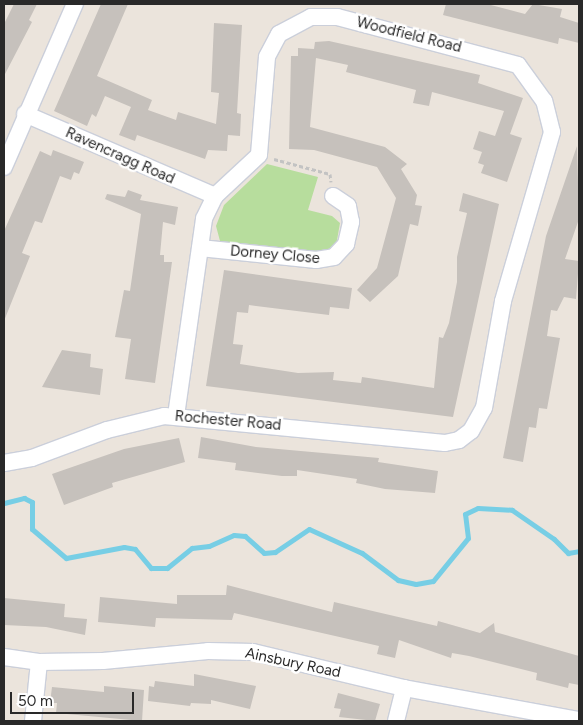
<!DOCTYPE html>
<html>
<head>
<meta charset="utf-8">
<style>
  body { margin:0 }
  #map { position:relative; width:583px; height:725px; overflow:hidden; background:#ebe4dc; font-family:Figtree,sans-serif }
  div>[style] { position:absolute }
  [style*='--x'] { left:calc(var(--x)*1px); top:calc(var(--y)*1px); width:calc(var(--w)*1px); rotate:calc(var(--a)*1deg) }
  .green>* { inset:0; background:#b7dd9d }
  .stream>* { height:5px; margin:-2.5px; padding:0 2.5px; transform-origin:2.5px; border-radius:2.5px; background:#77cee5 }
  .building>* { inset:0; background:#c6c1bc }
  .path>* { height:3px; margin-top:-1.5px; transform-origin:0; background:repeating-linear-gradient(90deg,#c3c3c3 0 4px,transparent 0 6.5px) }
  .roads { filter:drop-shadow(1px 0 #cbcfda) drop-shadow(-1px 0 #cbcfda) drop-shadow(0 1px #cbcfda) drop-shadow(0 -1px #cbcfda) }
  .minor>* { height:16px; margin:-8px; padding:0 8px; transform-origin:8px; border-radius:8px; background:#fff }
  span { translate:-50% -50%; white-space:nowrap; text-align:center; line-height:1.15; -webkit-text-stroke:5px #fff; paint-order:stroke }
  .street-label { font-size:15px; color:#292929 }
  .frame { position:absolute; inset:0; border:5px solid #292929; pointer-events:none }
  .scale { position:absolute; left:10px; top:692px; width:124px; height:22px; box-sizing:border-box; border:2px solid #292929; border-top:0; padding-left:6px; font-size:15px; line-height:18px; white-space:nowrap; color:#292929; -webkit-text-stroke:4px #fff; paint-order:stroke }
</style>
</head>
<body>
<div id="map">
  <div class="green">
    <i style="clip-path:polygon(267px 164px,318px 177px,308px 210px,332px 216px,340px 223px,336px 246px,322px 254px,225px 245px,220px 241px,216px 226px,224px 205px)"></i>
  </div>
  <div class="stream">
    <i style="--x:4;--y:503;--w:21;--a:-14"></i>
    <i style="--x:24;--y:498;--w:9;--a:27"></i>
    <i style="--x:32;--y:502;--w:27;--a:90"></i>
    <i style="--x:32;--y:529;--w:45;--a:40.5"></i>
    <i style="--x:66;--y:558;--w:59;--a:-10.7"></i>
    <i style="--x:124;--y:547;--w:11;--a:10"></i>
    <i style="--x:135;--y:549;--w:25;--a:50"></i>
    <i style="--x:151;--y:568;--w:16;--a:0"></i>
    <i style="--x:167;--y:568;--w:32;--a:-39"></i>
    <i style="--x:192;--y:548;--w:17;--a:-7"></i>
    <i style="--x:209;--y:546;--w:27;--a:-24"></i>
    <i style="--x:234;--y:535;--w:11;--a:5"></i>
    <i style="--x:245;--y:536;--w:25;--a:42"></i>
    <i style="--x:264;--y:553;--w:11;--a:-5"></i>
    <i style="--x:275;--y:552;--w:41;--a:-34.1"></i>
    <i style="--x:309;--y:529;--w:58;--a:24.4"></i>
    <i style="--x:362;--y:553;--w:45;--a:36.9"></i>
    <i style="--x:398;--y:580;--w:18;--a:13"></i>
    <i style="--x:416;--y:584;--w:17;--a:-10"></i>
    <i style="--x:433;--y:581;--w:55;--a:-50.9"></i>
    <i style="--x:468;--y:538;--w:24;--a:-97"></i>
    <i style="--x:465;--y:514;--w:14;--a:-25"></i>
    <i style="--x:478;--y:508;--w:34;--a:3"></i>
    <i style="--x:512;--y:510;--w:51;--a:34.6"></i>
    <i style="--x:554;--y:539;--w:20;--a:45"></i>
    <i style="--x:568;--y:553;--w:11;--a:-10"></i>
  </div>
  <div class="building">
    <i style="clip-path:polygon(14px 4px,37px 4px,29px 20px,32px 22px,4px 76px,4px 24px)"></i>
    <i style="clip-path:polygon(101px 4px,128px 4px,97px 76px,152px 100px,148px 110px,176px 120px,178px 112px,216px 124px,219px 93px,211px 92px,214px 23px,242px 25px,237px 113px,241px 114px,240px 136px,228px 135px,227px 151px,208px 150px,205px 159px,137px 135px,135px 141px,119px 135px,131px 107px,105px 96px,96px 117px,92px 114px,87px 126px,54px 111px)"></i>
    <i style="clip-path:polygon(446px 4px,487px 4px,525px 14px,533px 4px,562px 9px,560px 17px,579px 23px,579px 43px,559px 38px,558px 44px,443px 15px)"></i>
    <i style="clip-path:polygon(329px 41px,480px 75px,478px 83px,523px 98px,510px 134px,522px 138px,507px 182px,481px 173px,484px 165px,478px 163px,482px 152px,473px 149px,479px 131px,495px 136px,504px 111px,432px 92px,429px 106px,413px 103px,416px 90px,346px 72px,348px 65px,316px 58px,310px 127px,385px 147px,407px 164px,401px 169px,417px 195px,415px 205px,422px 206px,418px 226px,410px 224px,398px 276px,370px 302px,357px 290px,377px 268px,396px 198px,377px 167px,314px 150px,289px 149px,291px 56px,298px 56px,298px 48px,314px 49px,315px 42px)"></i>
    <i style="clip-path:polygon(577px 146px,579px 219px,565px 259px,579px 261px,576px 299px,564px 297px,557px 311px,551px 310px,547px 336px,560px 338px,547px 409px,539px 408px,536px 428px,529px 427px,523px 462px,503px 458px,546px 236px)"></i>
    <i style="clip-path:polygon(53px 150px,84px 162px,79px 174px,74px 172px,71px 180px,60px 176px,42px 223px,35px 221px,22px 253px,30px 256px,4px 321px,4px 231px,40px 151px,51px 156px)"></i>
    <i style="clip-path:polygon(128px 190px,142px 195px,140px 200px,178px 207px,175px 225px,163px 222px,160px 255px,164px 255px,164px 262px,172px 262px,155px 383px,125px 379px,131px 339px,115px 337px,124px 290px,130px 291px,141px 214px,105px 199px,107px 194px,125px 197px)"></i>
    <i style="clip-path:polygon(463px 193px,499px 204px,453px 417px,206px 386px,224px 270px,352px 288px,349px 309px,330px 307px,329px 315px,249px 305px,248px 313px,237px 312px,233px 344px,243px 345px,240px 364px,298px 373px,334px 372px,333px 380px,361px 383px,362px 377px,434px 388px,439px 337px,443px 338px,449px 323px,457px 282px,457px 257px,467px 213px,459px 211px)"></i>
    <i style="clip-path:polygon(62px 350px,91px 354px,90px 367px,103px 369px,100px 395px,42px 387px)"></i>
    <i style="clip-path:polygon(201px 437px,256px 447px,379px 458px,378px 462px,438px 471px,435px 493px,385px 489px,356px 483px,357px 479px,297px 470px,297px 476px,282px 476px,235px 470px,236px 463px,198px 458px)"></i>
    <i style="clip-path:polygon(179px 438px,185px 462px,112px 483px,113px 487px,64px 505px,52px 474px,124px 449px)"></i>
    <i style="clip-path:polygon(227px 585px,332px 612px,334px 602px,437px 626px,438px 621px,480px 633px,494px 623px,495px 632px,579px 656px,579px 685px,569px 683px,568px 688px,536px 680px,537px 673px,469px 656px,452px 653px,451px 658px,399px 640px,395px 658px,377px 654px,379px 646px,234px 613px,232px 620px,156px 618px,155px 627px,98px 622px,100px 597px,177px 604px,177px 595px,226px 595px)"></i>
    <i style="clip-path:polygon(4px 598px,65px 604px,64px 617px,87px 619px,85px 635px,46px 627px,4px 625px)"></i>
    <i style="clip-path:polygon(194px 674px,256px 686px,250px 709px,211px 700px,211px 704px,191px 703px,190px 706px,148px 701px,149px 686px,154px 687px,155px 681px,194px 686px)"></i>
    <i style="clip-path:polygon(104px 686px,144px 690px,142px 721px,56px 713px,57px 703px,50px 703px,52px 687px,104px 692px)"></i>
    <i style="clip-path:polygon(338px 693px,380px 704px,375px 721px,339px 717px,341px 709px,334px 708px)"></i>
  </div>
  <div class="path">
    <i style="--x:274;--y:159;--w:58;--a:15"></i>
    <i style="--x:330;--y:174;--w:8;--a:83"></i>
  </div>
  <div class="roads">
    <div class="minor">
      <i style="--x:25;--y:114;--w:207;--a:23.3"></i>
      <i style="--x:4;--y:167;--w:178;--a:-66.5"></i>
      <i style="--x:200;--y:248;--w:117;--a:5.9"></i>
      <i style="--x:316;--y:260;--w:18;--a:-9"></i>
      <i style="--x:334;--y:257;--w:18;--a:-47"></i>
      <i style="--x:346;--y:244;--w:23;--a:-77"></i>
      <i style="--x:351;--y:222;--w:16;--a:-101"></i>
      <i style="--x:348;--y:206;--w:18;--a:-146"></i>
      <i style="--x:4;--y:463;--w:28;--a:-10"></i>
      <i style="--x:32;--y:458;--w:80;--a:-20.5"></i>
      <i style="--x:107;--y:430;--w:59;--a:-13.8"></i>
      <i style="--x:164;--y:416;--w:282;--a:5.5"></i>
      <i style="--x:445;--y:443;--w:14;--a:-12"></i>
      <i style="--x:459;--y:440;--w:15;--a:-37"></i>
      <i style="--x:471;--y:431;--w:26;--a:-61"></i>
      <i style="--x:484;--y:408;--w:109;--a:-79.9"></i>
      <i style="--x:503;--y:301;--w:176;--a:-73.8"></i>
      <i style="--x:552;--y:132;--w:32;--a:-104"></i>
      <i style="--x:544;--y:101;--w:44;--a:-125.8"></i>
      <i style="--x:518;--y:65;--w:187;--a:-165.1"></i>
      <i style="--x:337;--y:17;--w:26;--a:180"></i>
      <i style="--x:311;--y:17;--w:36;--a:152"></i>
      <i style="--x:279;--y:34;--w:26;--a:118"></i>
      <i style="--x:267;--y:57;--w:98;--a:94.7"></i>
      <i style="--x:259;--y:155;--w:60;--a:137"></i>
      <i style="--x:215;--y:196;--w:25;--a:116"></i>
      <i style="--x:204;--y:219;--w:199;--a:98.1"></i>
      <i style="--x:4;--y:657;--w:35;--a:8"></i>
      <i style="--x:39;--y:662;--w:64;--a:-0.9"></i>
      <i style="--x:103;--y:661;--w:105;--a:-5.4"></i>
      <i style="--x:208;--y:651;--w:45;--a:1.3"></i>
      <i style="--x:253;--y:652;--w:155;--a:13.4"></i>
      <i style="--x:404;--y:688;--w:178;--a:10.4"></i>
      <i style="--x:33;--y:721;--w:59;--a:-84.2"></i>
      <i style="--x:396;--y:721;--w:34;--a:-76"></i>
    </div>
  </div>
  <div class="street-label">
    <span style="left:409px;top:35px;rotate:14deg">Woodfield Road</span>
    <span style="left:120px;top:156px;rotate:24deg">Ravencragg Road</span>
    <span style="left:275px;top:255px;rotate:5deg">Dorney Close</span>
    <span style="left:228px;top:421px;rotate:5deg">Rochester Road</span>
    <span style="left:293px;top:663px;rotate:12deg">Ainsbury Road</span>
  </div>
  <div class="frame"></div>
  <div class="scale">50 m</div>
</div>
</body>
</html>
